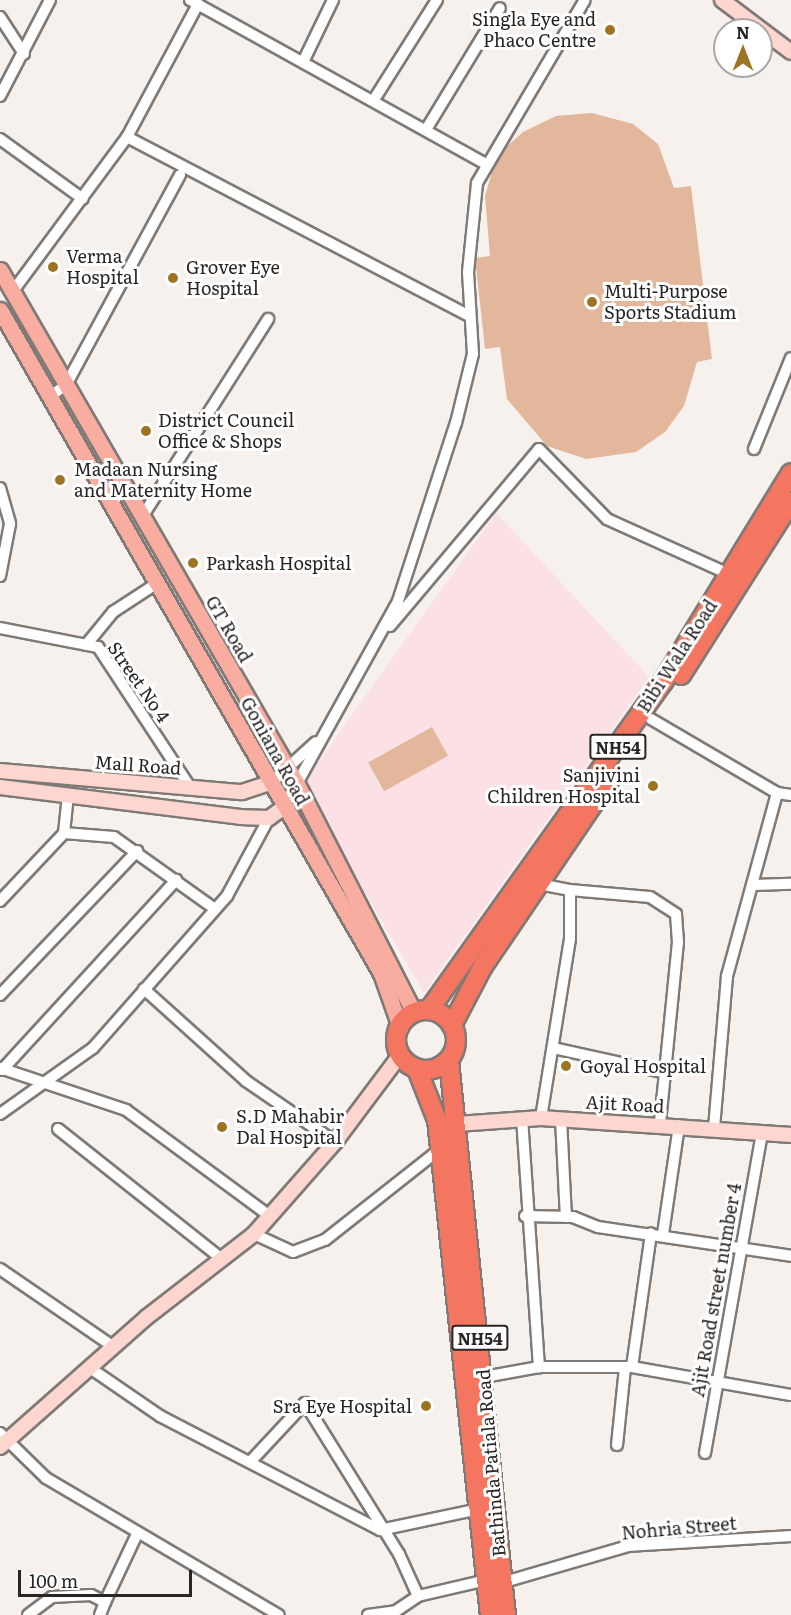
<!DOCTYPE html>
<html>
<head>
<meta charset="utf-8">
<style>
  body { margin:0 }
  #map { position:relative; width:791px; height:1615px; overflow:hidden; background:#f7f1ed; font-family:Literata,serif }
  div>[style] { position:absolute }
  [style*='--x'] { left:calc(var(--x)*1px); top:calc(var(--y)*1px); width:calc(var(--w)*1px); rotate:calc(var(--a)*1deg) }
  .education>* { inset:0; background:#fbe0e5 }
  .green>* { inset:0; background:#e3b79b; transform-origin:0 0 }
  .roads { filter:drop-shadow(2px 0 #7f7a76) drop-shadow(-2px 0 #7f7a76) drop-shadow(0 2px #7f7a76) drop-shadow(0 -2px #7f7a76) }
  .street>* { height:10px; margin:-5px; padding:0 5px; transform-origin:5px; border-radius:5px; background:#fff }
  .secondary>* { height:14px; margin:-7px; padding:0 7px; transform-origin:7px; border-radius:7px; background:#fcd6cf }
  .primary>* { height:15px; margin:-7.5px; padding:0 7.5px; transform-origin:7.5px; border-radius:7.5px; background:#f8ada0 }
  .highway>* { height:18px; margin:-9px; padding:0 9px; transform-origin:9px; border-radius:9px; background:#f47660 }
  .highway>.ring { margin:-9px; padding:0; box-sizing:content-box; background:none; border:18px solid #f47660; border-radius:50% }
  .dots>* { width:16px; height:16px; translate:-50% -50%; box-sizing:border-box; border:3px solid #fff; border-radius:50% }
  span { translate:-50% -50%; white-space:nowrap; text-align:center; line-height:1.15; -webkit-text-stroke:6px #fff; paint-order:stroke }
  .shield-label span { padding:2px 4px; background:#fff; border:2px solid; border-radius:4px; -webkit-text-stroke-width:0 }
  .shield-label { font-size:16px; color:#282524; font-weight:700 }
  .poi-label { font-size:18px; color:#282524 }
  .right { translate:-100% -50%; text-align:right }
  .left { translate:0 -50%; text-align:left }
  .street-label { font-size:18px; color:#282524 }
  .north { position:absolute; left:713px; top:18px; width:60px; height:60px; box-sizing:border-box; background:#fff; border:2px solid #a9a8a7; border-radius:50%; rotate:0deg; font-size:16px; font-weight:700; line-height:24px; text-align:center; color:#282524 }
  .north::after { content:''; display:block; margin:auto; width:21px; height:27px; background:#9d7522; clip-path:polygon(50% 0,100% 100%,50% 72%,0 100%) }
  .scale { position:absolute; left:18px; top:1570px; width:174px; height:27px; box-sizing:border-box; border:3px solid #282524; border-top:0; padding-left:8px; font-size:18px; line-height:21px; white-space:nowrap; color:#282524; -webkit-text-stroke:4px #fff; paint-order:stroke }
</style>
</head>
<body>
<div id="map">
  <div class="education">
    <i style="clip-path:polygon(496px 513px,649px 677px,424px 993px,302px 785px)"></i>
  </div>
  <div class="green">
    <i style="clip-path:polygon(592px 113px,633px 124px,658px 144px,674px 188px,691px 186px,712px 359px,697px 362px,684px 406px,665px 432px,636px 452px,586px 459px,547px 446px,507px 399px,500px 347px,485px 349px,475px 258px,490px 256px,485px 196px,497px 155px,523px 132px,556px 116px)"></i>
    <i style="left:432px;top:727px;width:33px;height:73px;rotate:61deg"></i>
  </div>
  <div class="roads">
    <div class="street">
      <i style="--x:190;--y:0;--w:338;--a:29"></i>
      <i style="--x:0;--y:17;--w:44;--a:57"></i>
      <i style="--x:304;--y:60;--w:67;--a:-64.2"></i>
      <i style="--x:0;--y:96;--w:108;--a:-62.5"></i>
      <i style="--x:375;--y:98;--w:116;--a:-57.7"></i>
      <i style="--x:427;--y:128;--w:140;--a:-58.7"></i>
      <i style="--x:127;--y:137;--w:387;--a:27.6"></i>
      <i style="--x:0;--y:139;--w:102;--a:35.9"></i>
      <i style="--x:13;--y:291;--w:192;--a:-53.5"></i>
      <i style="--x:127;--y:137;--w:151;--a:-61.9"></i>
      <i style="--x:49;--y:397;--w:21;--a:-35"></i>
      <i style="--x:66;--y:385;--w:239;--a:-61.5"></i>
      <i style="--x:754;--y:449;--w:98;--a:-67.9"></i>
      <i style="--x:0;--y:488;--w:37;--a:74"></i>
      <i style="--x:10;--y:524;--w:53;--a:100.9"></i>
      <i style="--x:142;--y:517;--w:235;--a:-57.5"></i>
      <i style="--x:390;--y:626;--w:231;--a:-49.9"></i>
      <i style="--x:539;--y:449;--w:98;--a:45.8"></i>
      <i style="--x:607;--y:519;--w:138;--a:24.3"></i>
      <i style="--x:0;--y:628;--w:100;--a:11"></i>
      <i style="--x:98;--y:647;--w:168;--a:56.7"></i>
      <i style="--x:86;--y:645;--w:43;--a:-50.7"></i>
      <i style="--x:113;--y:612;--w:51;--a:-33.1"></i>
      <i style="--x:651;--y:719;--w:146;--a:30.4"></i>
      <i style="--x:777;--y:793;--w:14;--a:8"></i>
      <i style="--x:272;--y:782;--w:59;--a:-42.3"></i>
      <i style="--x:284;--y:807;--w:235;--a:-61"></i>
      <i style="--x:398;--y:601;--w:187;--a:-72"></i>
      <i style="--x:456;--y:423;--w:71;--a:-76.2"></i>
      <i style="--x:473;--y:354;--w:82;--a:-93.5"></i>
      <i style="--x:468;--y:272;--w:89;--a:-84.2"></i>
      <i style="--x:477;--y:183;--w:212;--a:-59.5"></i>
      <i style="--x:64;--y:833;--w:50;--a:4.6"></i>
      <i style="--x:114;--y:837;--w:124;--a:35.5"></i>
      <i style="--x:539;--y:884;--w:32;--a:11"></i>
      <i style="--x:754;--y:885;--w:37;--a:-2"></i>
      <i style="--x:0;--y:901;--w:93;--a:-46.7"></i>
      <i style="--x:64;--y:833;--w:39;--a:-84"></i>
      <i style="--x:144;--y:989;--w:137;--a:42"></i>
      <i style="--x:246;--y:1081;--w:108;--a:34.4"></i>
      <i style="--x:0;--y:995;--w:199;--a:-46.4"></i>
      <i style="--x:553;--y:1048;--w:112;--a:12.4"></i>
      <i style="--x:0;--y:1068;--w:133;--a:18.4"></i>
      <i style="--x:126;--y:1110;--w:179;--a:36.4"></i>
      <i style="--x:2;--y:1070;--w:258;--a:-47.5"></i>
      <i style="--x:0;--y:1114;--w:114;--a:-35.4"></i>
      <i style="--x:93;--y:1048;--w:203;--a:-48.6"></i>
      <i style="--x:227;--y:896;--w:89;--a:-61.7"></i>
      <i style="--x:522;--y:1118;--w:250;--a:86.1"></i>
      <i style="--x:541;--y:1118;--w:182;--a:-80.8"></i>
      <i style="--x:570;--y:938;--w:48;--a:-90"></i>
      <i style="--x:570;--y:890;--w:80;--a:5"></i>
      <i style="--x:650;--y:897;--w:31;--a:33"></i>
      <i style="--x:676;--y:914;--w:28;--a:86"></i>
      <i style="--x:678;--y:942;--w:182;--a:95.7"></i>
      <i style="--x:561;--y:1119;--w:98;--a:87.1"></i>
      <i style="--x:714;--y:1128;--w:153;--a:-85.1"></i>
      <i style="--x:727;--y:976;--w:190;--a:-74.7"></i>
      <i style="--x:58;--y:1129;--w:209;--a:38.4"></i>
      <i style="--x:525;--y:1216;--w:48;--a:1.2"></i>
      <i style="--x:573;--y:1217;--w:27;--a:22"></i>
      <i style="--x:598;--y:1227;--w:195;--a:8.5"></i>
      <i style="--x:254;--y:1234;--w:43;--a:24.8"></i>
      <i style="--x:293;--y:1252;--w:34;--a:-21"></i>
      <i style="--x:325;--y:1240;--w:145;--a:-38.3"></i>
      <i style="--x:663;--y:1234;--w:110;--a:-81.6"></i>
      <i style="--x:0;--y:1269;--w:138;--a:34.4"></i>
      <i style="--x:632;--y:1367;--w:135;--a:-81.9"></i>
      <i style="--x:90;--y:1368;--w:85;--a:34.4"></i>
      <i style="--x:160;--y:1416;--w:248;--a:27.4"></i>
      <i style="--x:380;--y:1530;--w:102;--a:-11.9"></i>
      <i style="--x:484;--y:1377;--w:56;--a:-10.3"></i>
      <i style="--x:539;--y:1367;--w:93;--a:0"></i>
      <i style="--x:632;--y:1367;--w:161;--a:10"></i>
      <i style="--x:0;--y:1433;--w:64;--a:44.4"></i>
      <i style="--x:46;--y:1478;--w:270;--a:30.5"></i>
      <i style="--x:617;--y:1445;--w:78;--a:-84.1"></i>
      <i style="--x:705;--y:1453;--w:325;--a:-79.9"></i>
      <i style="--x:250;--y:1462;--w:81;--a:-47"></i>
      <i style="--x:305;--y:1403;--w:178;--a:58.1"></i>
      <i style="--x:399;--y:1554;--w:46;--a:65.7"></i>
      <i style="--x:501;--y:1583;--w:132;--a:-16.2"></i>
      <i style="--x:628;--y:1546;--w:163;--a:-3.5"></i>
      <i style="--x:105;--y:1602;--w:77;--a:-64.8"></i>
      <i style="--x:28;--y:1615;--w:30;--a:-37"></i>
      <i style="--x:52;--y:1597;--w:39;--a:-3"></i>
      <i style="--x:91;--y:1595;--w:16;--a:27"></i>
      <i style="--x:105;--y:1602;--w:14;--a:111"></i>
      <i style="--x:368;--y:1615;--w:28;--a:-8"></i>
      <i style="--x:396;--y:1611;--w:27;--a:-34"></i>
      <i style="--x:418;--y:1596;--w:71;--a:-13.1"></i>
    </div>
    <div class="secondary">
      <i style="--x:722;--y:0;--w:86;--a:37"></i>
      <i style="--x:0;--y:771;--w:243;--a:5"></i>
      <i style="--x:242;--y:792;--w:32;--a:-18"></i>
      <i style="--x:0;--y:787;--w:242;--a:7.1"></i>
      <i style="--x:240;--y:817;--w:29;--a:2"></i>
      <i style="--x:269;--y:818;--w:19;--a:-36"></i>
      <i style="--x:457;--y:1124;--w:84;--a:-4.1"></i>
      <i style="--x:541;--y:1118;--w:251;--a:3.9"></i>
      <i style="--x:0;--y:1447;--w:196;--a:-41.5"></i>
      <i style="--x:147;--y:1317;--w:135;--a:-37.8"></i>
      <i style="--x:254;--y:1234;--w:123;--a:-48.6"></i>
      <i style="--x:335;--y:1142;--w:109;--a:-53.2"></i>
    </div>
    <div class="primary">
      <i style="--x:0;--y:270;--w:594;--a:59.98"></i>
      <i style="--x:297;--y:784;--w:257;--a:62.9"></i>
      <i style="--x:0;--y:310;--w:765;--a:60.12"></i>
      <i style="--x:381;--y:973;--w:57;--a:70.6"></i>
    </div>
    <div class="highway">
      <i style="--x:681;--y:675;--w:205;--a:-57.6"></i>
      <i style="--x:429;--y:1010;--w:403;--a:-54.5"></i>
      <i style="--x:663;--y:682;--w:245;--a:-58.5"></i>
      <i class="ring" style="left:396px;top:1010px;width:42px;height:42px"></i>
      <i style="--x:452;--y:1025;--w:67;--a:-62.3"></i>
      <i style="--x:483;--y:966;--w:231;--a:-55.8"></i>
      <i style="--x:449;--y:1061;--w:557;--a:84.13"></i>
      <i style="--x:417;--y:1069;--w:55;--a:68.6"></i>
      <i style="--x:437;--y:1120;--w:498;--a:83.9"></i>
    </div>
  </div>
  <div class="dots">
    <i style="left:610px;top:30px;background:#9d7522"></i>
    <i style="left:53px;top:267px;background:#9d7522"></i>
    <i style="left:173px;top:278px;background:#9d7522"></i>
    <i style="left:592px;top:302px;background:#9d7522"></i>
    <i style="left:146px;top:431px;background:#9d7522"></i>
    <i style="left:60px;top:480px;background:#9d7522"></i>
    <i style="left:193px;top:563px;background:#9d7522"></i>
    <i style="left:653px;top:786px;background:#9d7522"></i>
    <i style="left:566px;top:1066px;background:#9d7522"></i>
    <i style="left:222px;top:1127px;background:#9d7522"></i>
    <i style="left:426px;top:1406px;background:#9d7522"></i>
  </div>
  <div class="shield-label">
    <span style="left:618px;top:747px">NH54</span>
    <span style="left:480px;top:1338px">NH54</span>
  </div>
  <div class="poi-label">
    <span class="right" style="left:596px;top:30px">Singla Eye and<br>Phaco Centre</span>
    <span class="left" style="left:66px;top:267px">Verma<br>Hospital</span>
    <span class="left" style="left:186px;top:278px">Grover Eye<br>Hospital</span>
    <span class="left" style="left:604px;top:302px">Multi-Purpose<br>Sports Stadium</span>
    <span class="left" style="left:158px;top:431px">District Council<br>Office &amp; Shops</span>
    <span class="left" style="left:74px;top:480px">Madaan Nursing<br>and Maternity Home</span>
    <span class="left" style="left:206px;top:563px">Parkash Hospital</span>
    <span class="right" style="left:640px;top:786px">Sanjivini<br>Children Hospital</span>
    <span class="left" style="left:580px;top:1066px">Goyal Hospital</span>
    <span class="left" style="left:236px;top:1127px">S.D Mahabir<br>Dal Hospital</span>
    <span class="right" style="left:412px;top:1406px">Sra Eye Hospital</span>
  </div>
  <div class="street-label">
    <span style="left:229px;top:629px;rotate:60deg">GT Road</span>
    <span style="left:677px;top:656px;rotate:-57deg">Bibi Wala Road</span>
    <span style="left:139px;top:682px;rotate:55deg">Street No 4</span>
    <span style="left:275px;top:751px;rotate:61deg">Goniana Road</span>
    <span style="left:138px;top:765px;rotate:4deg">Mall Road</span>
    <span style="left:625px;top:1104px;rotate:3deg">Ajit Road</span>
    <span style="left:716px;top:1290px;rotate:-80deg">Ajit Road street number 4</span>
    <span style="left:491px;top:1463px;rotate:-95deg">Bathinda Patiala Road</span>
    <span style="left:679px;top:1528px;rotate:-5deg">Nohria Street</span>
  </div>
  <div class="north">N</div>
  <div class="scale">100 m</div>
</div>
</body>
</html>
